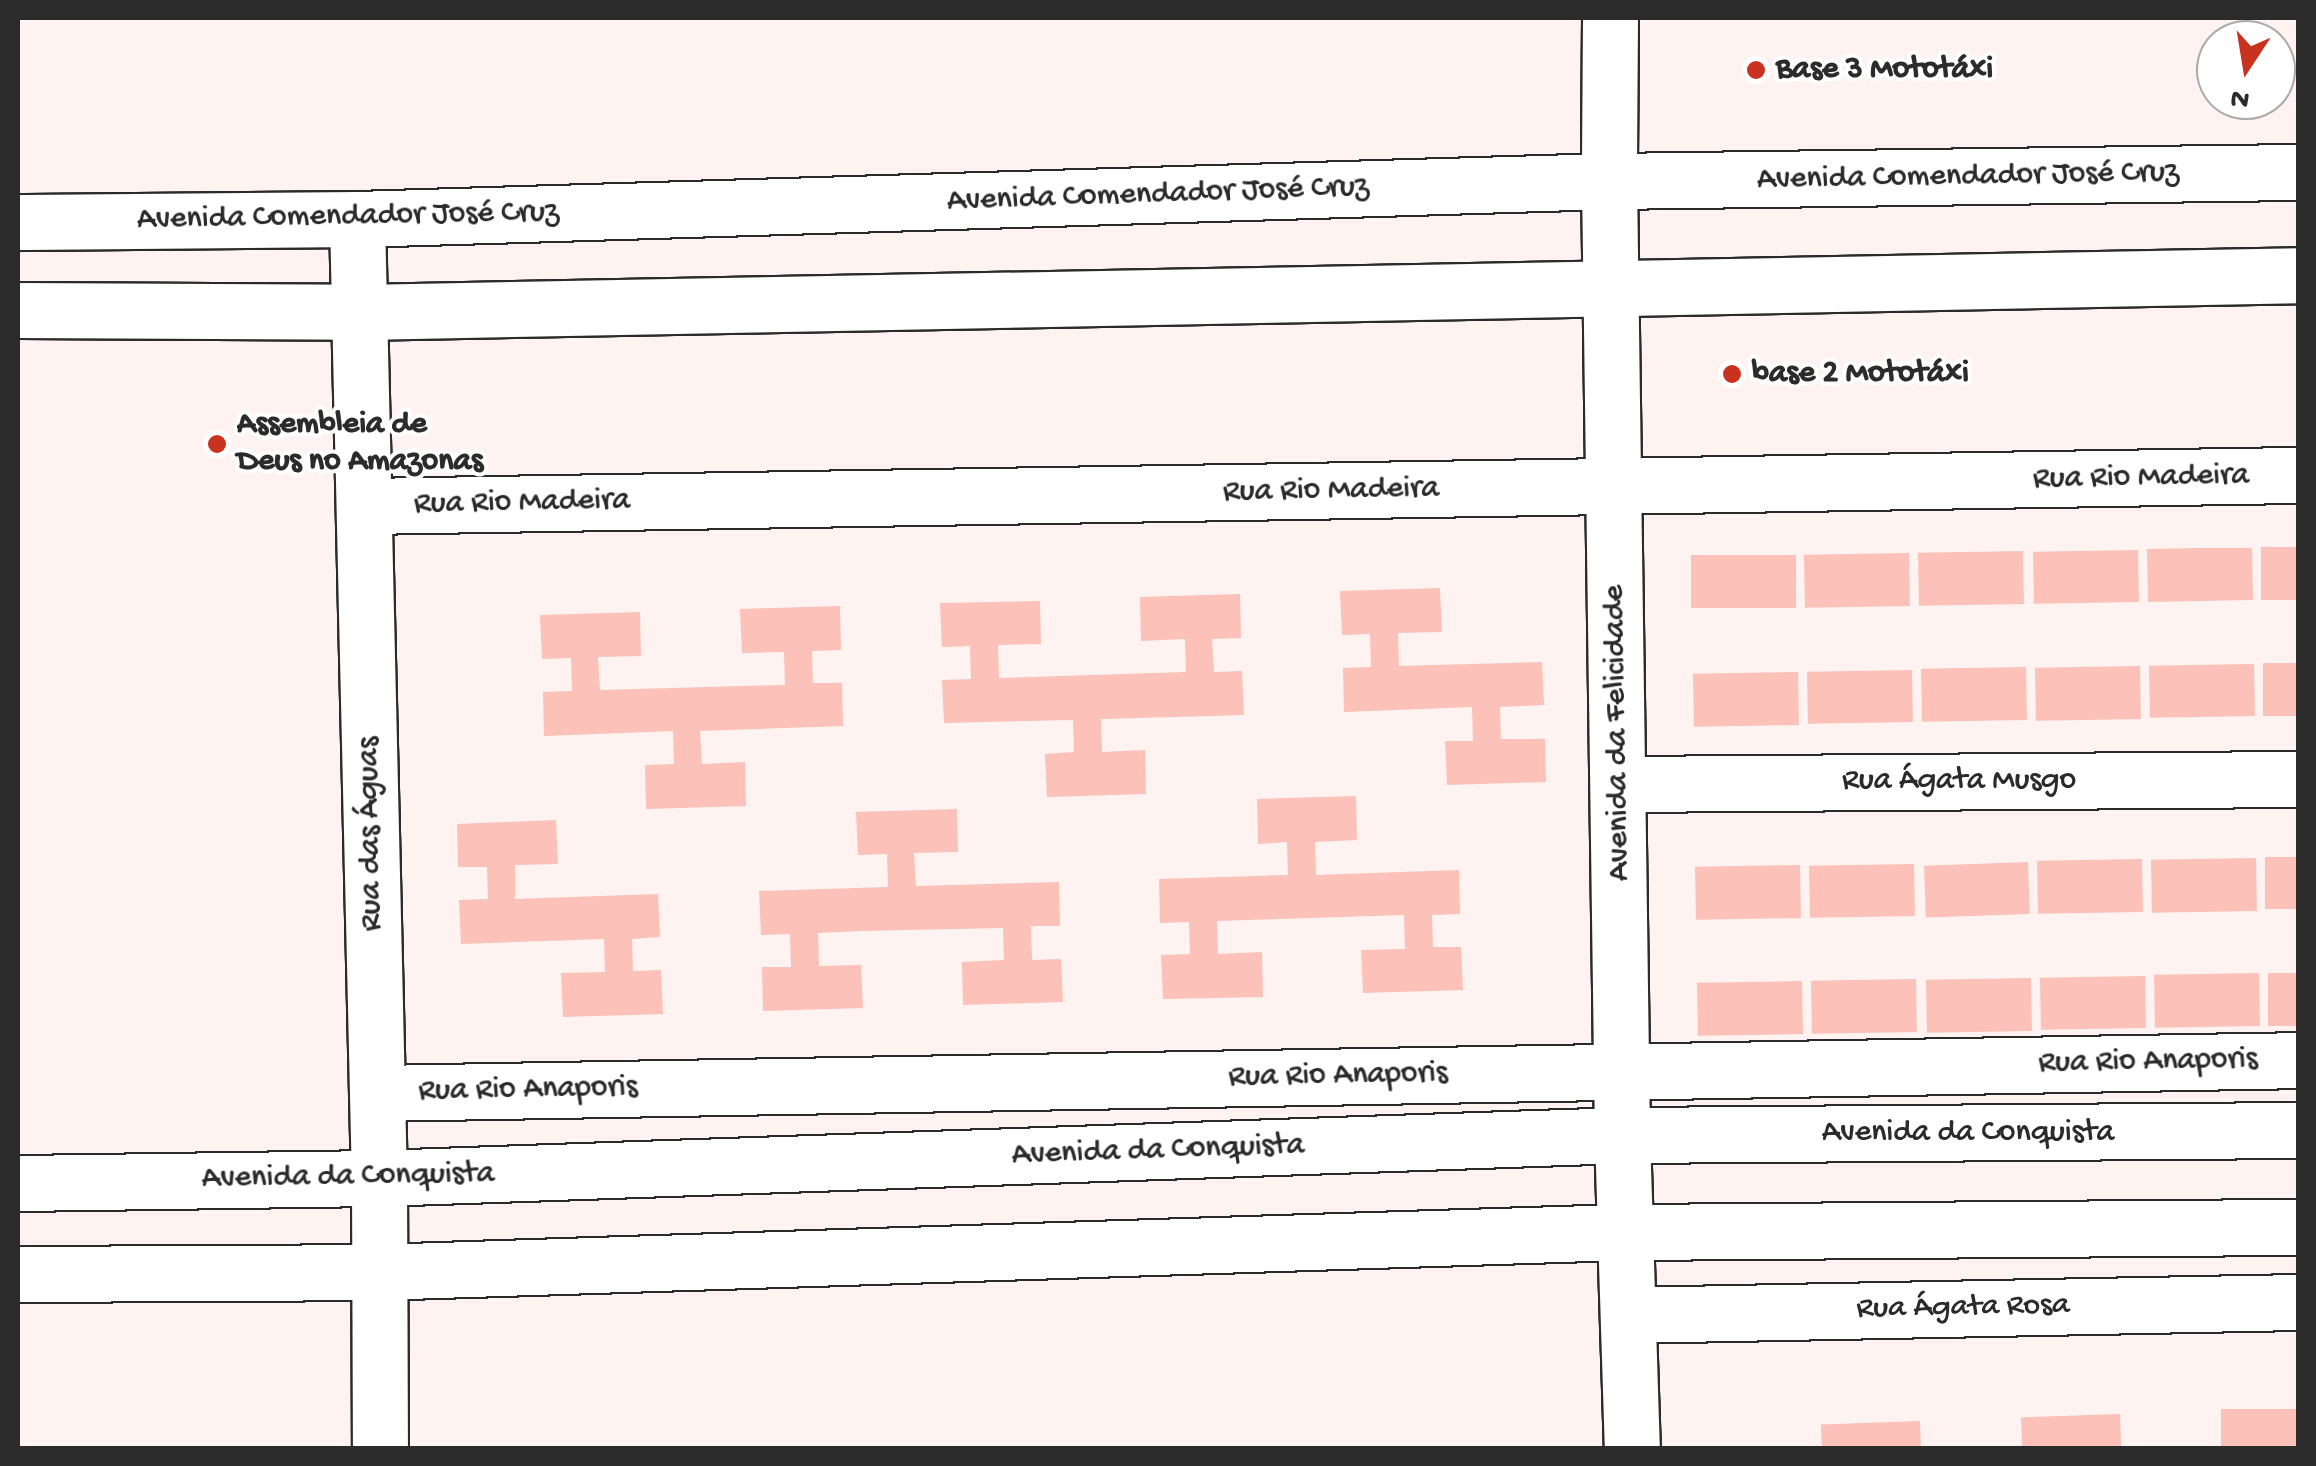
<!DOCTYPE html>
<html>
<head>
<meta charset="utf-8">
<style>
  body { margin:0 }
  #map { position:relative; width:2316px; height:1466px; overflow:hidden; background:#fef3f1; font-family:"Gochi Hand",sans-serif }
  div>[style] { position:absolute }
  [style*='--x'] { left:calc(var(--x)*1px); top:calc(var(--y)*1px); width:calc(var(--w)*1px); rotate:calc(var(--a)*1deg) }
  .building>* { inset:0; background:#fcc1b8; transform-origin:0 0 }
  .roads { filter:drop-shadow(2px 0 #2b2b2b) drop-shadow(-2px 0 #2b2b2b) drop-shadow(0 2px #2b2b2b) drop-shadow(0 -2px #2b2b2b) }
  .minor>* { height:55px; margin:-27.5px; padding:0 27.5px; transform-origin:27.5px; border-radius:27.5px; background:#fff }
  .dots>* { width:28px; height:28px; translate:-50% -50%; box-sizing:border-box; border:5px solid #fff; border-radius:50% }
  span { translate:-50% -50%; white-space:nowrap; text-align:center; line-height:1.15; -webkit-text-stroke:8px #fff; paint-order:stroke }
  .poi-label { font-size:32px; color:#2b2b2b; font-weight:700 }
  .left { translate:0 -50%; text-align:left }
  .street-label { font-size:32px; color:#2b2b2b }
  .frame { position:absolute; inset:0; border:20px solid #2b2b2b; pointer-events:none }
  .north { position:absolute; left:2196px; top:20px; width:100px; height:100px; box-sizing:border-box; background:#fff; border:2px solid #aaa; border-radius:50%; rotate:192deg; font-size:28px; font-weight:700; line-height:40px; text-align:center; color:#2b2b2b }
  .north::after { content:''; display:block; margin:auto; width:35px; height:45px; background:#c8321e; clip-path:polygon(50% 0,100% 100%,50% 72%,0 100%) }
</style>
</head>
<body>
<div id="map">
  <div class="building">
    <i style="left:2261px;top:547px;width:37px;height:53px"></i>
    <i style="clip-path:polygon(2200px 548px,2252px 548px,2253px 600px,2148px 602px,2147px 549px)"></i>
    <i style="left:2138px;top:550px;width:52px;height:105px;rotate:89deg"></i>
    <i style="left:2023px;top:551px;width:53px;height:105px;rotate:89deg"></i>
    <i style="left:1909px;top:553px;width:53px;height:105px;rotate:89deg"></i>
    <i style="left:1796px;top:555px;width:53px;height:105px;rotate:90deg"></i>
    <i style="clip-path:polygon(1440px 588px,1442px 632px,1398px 633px,1399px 666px,1542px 662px,1544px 705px,1500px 707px,1501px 739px,1545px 739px,1546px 782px,1447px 785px,1445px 741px,1473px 741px,1472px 707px,1344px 712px,1343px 668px,1371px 667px,1370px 634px,1342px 635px,1340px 591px)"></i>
    <i style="clip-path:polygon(1240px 594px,1241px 638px,1212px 639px,1214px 672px,1242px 671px,1244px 715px,1101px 719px,1102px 752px,1145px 750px,1146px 794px,1047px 797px,1045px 754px,1074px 752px,1073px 720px,944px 723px,942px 680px,971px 679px,970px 646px,942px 647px,940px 603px,1040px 601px,1041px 644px,998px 645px,999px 678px,1186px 672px,1185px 639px,1141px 641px,1140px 597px)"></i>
    <i style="clip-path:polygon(840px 606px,841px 650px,812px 651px,813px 683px,842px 683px,843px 726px,700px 731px,702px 764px,745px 762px,746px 806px,646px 809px,645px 765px,674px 764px,673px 731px,544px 736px,543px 692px,572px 691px,571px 658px,542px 659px,540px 615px,640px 612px,641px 656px,598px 657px,600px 690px,743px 686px,785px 685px,784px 652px,742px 653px,740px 609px)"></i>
    <i style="left:2263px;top:663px;width:35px;height:53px"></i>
    <i style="left:2254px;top:664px;width:52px;height:105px;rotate:89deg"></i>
    <i style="left:2140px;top:666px;width:53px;height:105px;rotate:89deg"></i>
    <i style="left:2026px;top:667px;width:53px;height:105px;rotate:89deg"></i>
    <i style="left:1912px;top:670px;width:52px;height:105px;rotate:89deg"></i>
    <i style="left:1798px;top:672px;width:53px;height:105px;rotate:89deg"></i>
    <i style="clip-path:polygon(1356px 796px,1357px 840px,1315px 842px,1316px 875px,1459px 870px,1460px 914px,1432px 915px,1433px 947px,1461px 947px,1463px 990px,1363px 993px,1361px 950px,1405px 949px,1404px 915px,1217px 921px,1218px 954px,1262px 952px,1263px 997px,1163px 999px,1161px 955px,1190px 954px,1189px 922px,1160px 923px,1159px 879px,1288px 875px,1287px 842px,1258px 844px,1257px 799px)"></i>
    <i style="clip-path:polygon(957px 809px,958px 852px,914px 853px,916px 886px,1059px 882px,1060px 926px,1031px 926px,1032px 960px,1061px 959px,1063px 1002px,963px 1005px,962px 962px,1004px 960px,1003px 928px,860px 931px,818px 933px,819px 966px,861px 965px,863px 1008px,763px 1011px,762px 967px,791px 967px,790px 934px,761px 935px,759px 891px,888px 887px,887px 854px,858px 855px,856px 812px)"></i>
    <i style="clip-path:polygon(556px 820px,558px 864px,515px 865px,515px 899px,658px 894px,660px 937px,632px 939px,633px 971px,661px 970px,663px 1014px,563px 1017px,561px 973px,605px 972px,604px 939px,461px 944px,459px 900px,488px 899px,487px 867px,458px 867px,457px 824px)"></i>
    <i style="left:2298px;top:857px;width:52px;height:33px;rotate:90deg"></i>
    <i style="left:2256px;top:858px;width:53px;height:105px;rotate:89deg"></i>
    <i style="left:2142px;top:859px;width:53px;height:105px;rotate:89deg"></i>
    <i style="left:2028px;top:862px;width:52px;height:104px;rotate:88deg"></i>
    <i style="left:1914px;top:864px;width:52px;height:105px;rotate:89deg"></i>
    <i style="left:1800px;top:865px;width:53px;height:105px;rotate:89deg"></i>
    <i style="left:2259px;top:973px;width:53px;height:105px;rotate:89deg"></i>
    <i style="left:2298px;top:973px;width:53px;height:30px;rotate:90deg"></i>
    <i style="left:2145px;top:976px;width:52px;height:105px;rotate:89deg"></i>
    <i style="left:2031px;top:978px;width:53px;height:105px;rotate:89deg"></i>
    <i style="left:1916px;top:979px;width:53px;height:105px;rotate:89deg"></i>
    <i style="left:1802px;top:981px;width:53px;height:105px;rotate:89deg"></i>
    <i style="left:2298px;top:1409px;width:39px;height:77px;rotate:90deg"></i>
    <i style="left:2120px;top:1414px;width:34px;height:99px;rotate:88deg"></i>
    <i style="left:1920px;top:1421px;width:27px;height:99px;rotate:88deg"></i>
  </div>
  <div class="roads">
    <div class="minor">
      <i style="--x:1610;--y:18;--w:163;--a:90.4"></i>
      <i style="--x:1609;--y:181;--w:954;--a:89.22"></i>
      <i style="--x:1622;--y:1135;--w:313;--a:88.2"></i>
      <i style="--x:357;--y:219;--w:959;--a:88.69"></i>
      <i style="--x:379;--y:1178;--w:270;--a:89.8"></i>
      <i style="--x:18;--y:222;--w:339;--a:-0.5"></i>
      <i style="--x:357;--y:219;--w:1253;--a:-1.74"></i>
      <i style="--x:1609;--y:181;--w:689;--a:-0.75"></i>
      <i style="--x:18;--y:310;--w:343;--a:0.3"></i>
      <i style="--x:361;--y:312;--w:1937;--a:-1.09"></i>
      <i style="--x:364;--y:506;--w:1934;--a:-0.92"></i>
      <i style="--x:1619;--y:784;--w:679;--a:-0.42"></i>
      <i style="--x:377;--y:1093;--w:1921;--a:-0.98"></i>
      <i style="--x:18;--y:1183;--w:361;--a:-0.8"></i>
      <i style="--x:379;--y:1178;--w:1244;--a:-1.98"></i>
      <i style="--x:1622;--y:1135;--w:676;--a:-0.42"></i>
      <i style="--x:18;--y:1274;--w:358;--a:-0.3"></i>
      <i style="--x:376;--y:1272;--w:1249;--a:-1.84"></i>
      <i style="--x:1624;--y:1232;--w:674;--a:-0.43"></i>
      <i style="--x:1628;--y:1315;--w:670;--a:-1.11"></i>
    </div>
  </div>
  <div class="dots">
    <i style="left:1756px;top:70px;background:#c8321e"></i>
    <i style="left:1732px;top:374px;background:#c8321e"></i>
    <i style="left:217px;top:444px;background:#c8321e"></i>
  </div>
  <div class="poi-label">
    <span class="left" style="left:1776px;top:70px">Base 3 Mototáxi</span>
    <span class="left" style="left:1752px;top:374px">base 2 Mototáxi</span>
    <span class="left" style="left:237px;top:444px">Assembleia de<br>Deus no Amazonas</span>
  </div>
  <div class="street-label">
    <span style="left:1968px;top:177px;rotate:-1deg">Avenida Comendador José Cruz</span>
    <span style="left:1158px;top:195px;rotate:-2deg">Avenida Comendador José Cruz</span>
    <span style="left:348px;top:217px;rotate:-1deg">Avenida Comendador José Cruz</span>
    <span style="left:2141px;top:478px;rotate:-1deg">Rua Rio Madeira</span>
    <span style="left:1331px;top:491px;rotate:-1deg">Rua Rio Madeira</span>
    <span style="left:522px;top:503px;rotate:-1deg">Rua Rio Madeira</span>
    <span style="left:1618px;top:733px;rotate:-91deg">Avenida da Felicidade</span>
    <span style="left:1959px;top:781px">Rua Ágata Musgo</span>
    <span style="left:371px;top:834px;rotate:-91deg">Rua das Águas</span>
    <span style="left:2148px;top:1062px;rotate:-1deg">Rua Rio Anaporis</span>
    <span style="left:1338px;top:1076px;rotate:-1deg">Rua Rio Anaporis</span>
    <span style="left:528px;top:1090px;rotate:-1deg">Rua Rio Anaporis</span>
    <span style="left:1968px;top:1133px">Avenida da Conquista</span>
    <span style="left:1158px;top:1151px;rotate:-2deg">Avenida da Conquista</span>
    <span style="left:348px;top:1177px;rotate:-1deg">Avenida da Conquista</span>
    <span style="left:1963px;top:1308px;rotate:-1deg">Rua Ágata Rosa</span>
  </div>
  <div class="frame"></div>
  <div class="north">N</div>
</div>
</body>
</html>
